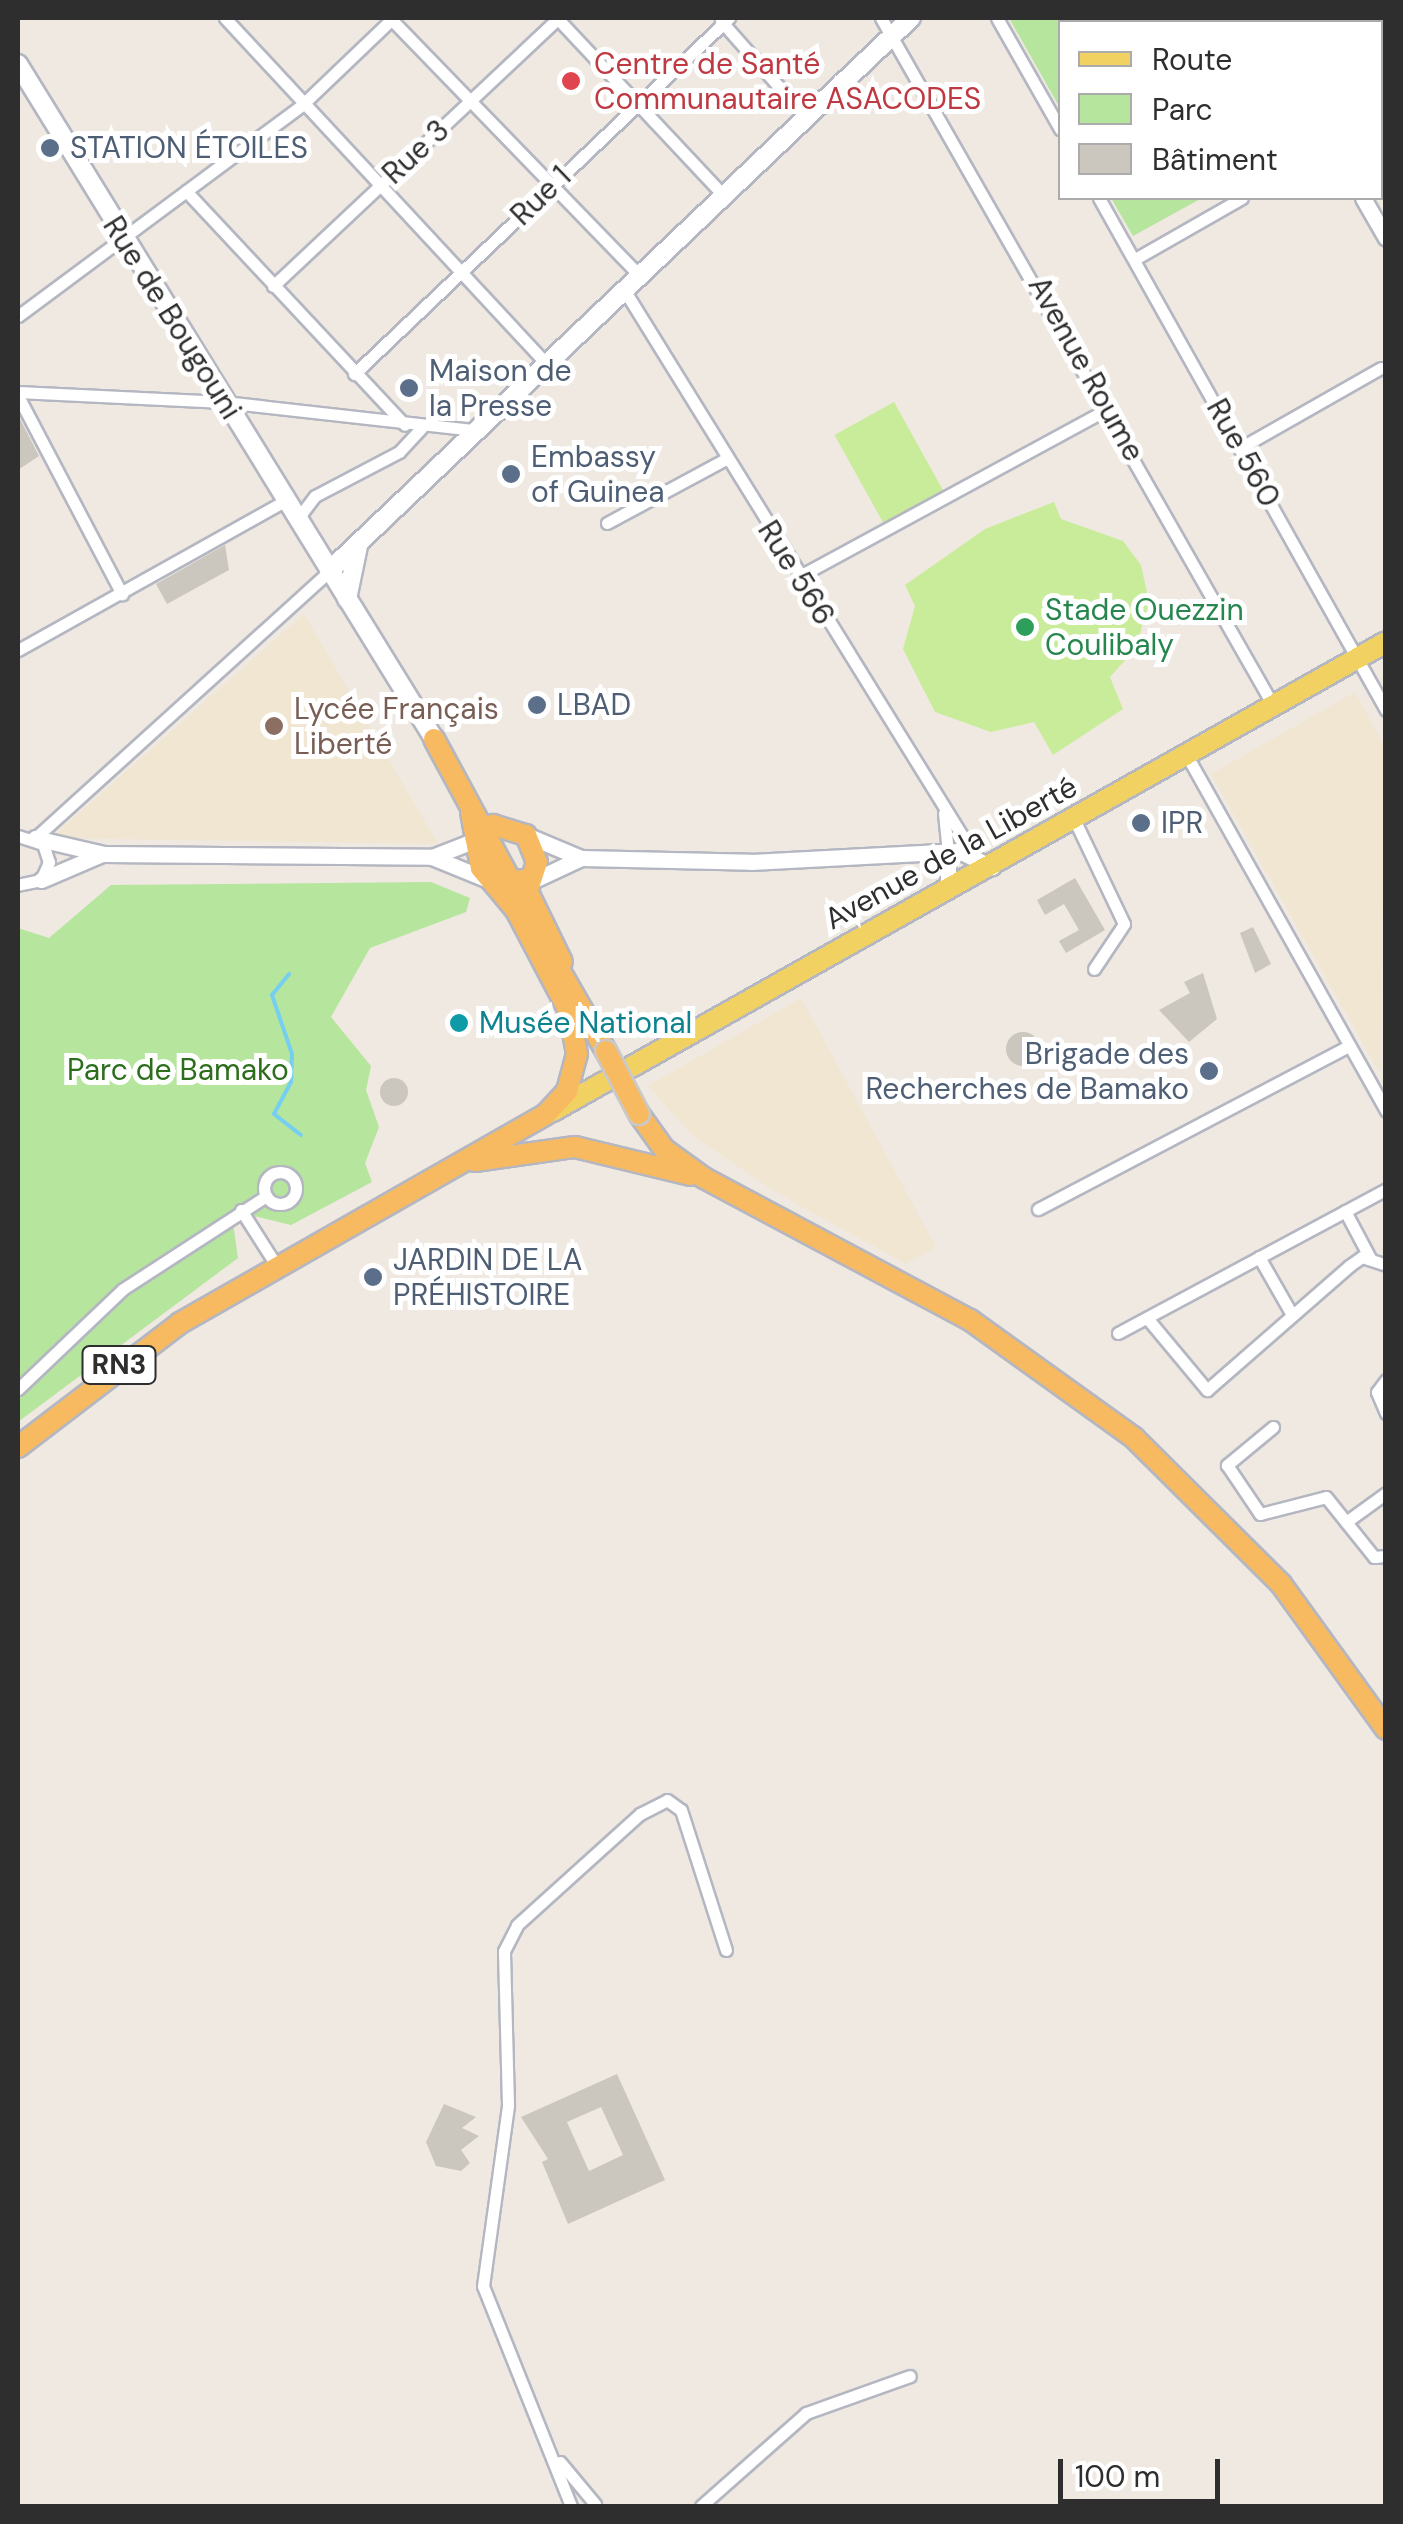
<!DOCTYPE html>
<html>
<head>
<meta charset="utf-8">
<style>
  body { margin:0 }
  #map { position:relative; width:1403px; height:2524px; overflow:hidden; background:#efe9e1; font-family:"DM Sans",sans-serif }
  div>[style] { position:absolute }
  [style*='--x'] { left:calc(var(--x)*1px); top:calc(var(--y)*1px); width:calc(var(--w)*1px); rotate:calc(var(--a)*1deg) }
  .education>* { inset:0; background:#f0e6d1 }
  .medical>* { inset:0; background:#f5dfe0 }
  .green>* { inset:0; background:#b6e59e }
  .pitch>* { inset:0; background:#c9ec9a; transform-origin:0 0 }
  .stream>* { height:4px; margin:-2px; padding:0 2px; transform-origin:2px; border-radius:2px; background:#75cff0 }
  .building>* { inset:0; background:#cbc7bf }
  .round { border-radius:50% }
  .roads { filter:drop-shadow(2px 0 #b4b7c1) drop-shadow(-2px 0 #b4b7c1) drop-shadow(0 2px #b4b7c1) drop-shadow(0 -2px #b4b7c1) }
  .minor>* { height:11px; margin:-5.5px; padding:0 5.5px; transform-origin:5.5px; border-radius:5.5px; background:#fff }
  .minor>.ring { margin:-5.5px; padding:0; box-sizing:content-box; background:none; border:11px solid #fff; border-radius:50% }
  .tertiary>* { height:15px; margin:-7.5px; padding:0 7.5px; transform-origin:7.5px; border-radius:7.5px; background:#fff }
  .secondary>* { height:18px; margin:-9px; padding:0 9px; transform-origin:9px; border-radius:9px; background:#fff }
  .primary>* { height:20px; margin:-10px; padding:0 10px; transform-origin:10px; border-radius:10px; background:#f2d163 }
  .trunk>* { height:20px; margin:-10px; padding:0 10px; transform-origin:10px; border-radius:10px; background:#f8ba60 }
  .bridges { filter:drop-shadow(2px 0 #c9c9c9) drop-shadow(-2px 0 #c9c9c9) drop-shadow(0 2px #c9c9c9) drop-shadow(0 -2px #c9c9c9) }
  .trunk-bridge>* { height:20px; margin:-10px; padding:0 10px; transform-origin:10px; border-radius:10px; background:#f8ba60 }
  .dots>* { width:28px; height:28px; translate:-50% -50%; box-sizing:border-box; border:5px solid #fff; border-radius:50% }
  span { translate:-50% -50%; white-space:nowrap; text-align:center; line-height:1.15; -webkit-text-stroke:10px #fff; paint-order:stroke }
  .shield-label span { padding:2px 8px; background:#fff; border:2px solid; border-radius:8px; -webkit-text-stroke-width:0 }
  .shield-label { font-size:28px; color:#2e2e2e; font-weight:700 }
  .health-label { font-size:30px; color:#be3a42 }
  .left { translate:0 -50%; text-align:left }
  .service-label { font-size:30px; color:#4e5e75 }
  .right { translate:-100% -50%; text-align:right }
  .street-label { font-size:30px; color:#2e2e2e }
  .leisure-label { font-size:30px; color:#27864d }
  .education-label { font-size:30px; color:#785e54 }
  .culture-label { font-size:30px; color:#0d838f }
  .park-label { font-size:30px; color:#2c6e1b }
  .frame { position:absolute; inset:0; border:20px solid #2e2e2e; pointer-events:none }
  .legend { position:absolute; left:1058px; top:20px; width:325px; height:180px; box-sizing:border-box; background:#fff; border:2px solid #ababab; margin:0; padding:12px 18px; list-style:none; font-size:30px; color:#2e2e2e }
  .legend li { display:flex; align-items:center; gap:20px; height:50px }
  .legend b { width:50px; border:2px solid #ababab }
  .scale { position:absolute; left:1058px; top:2459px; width:162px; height:45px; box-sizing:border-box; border:5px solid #2e2e2e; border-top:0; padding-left:12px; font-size:30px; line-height:35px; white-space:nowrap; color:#2e2e2e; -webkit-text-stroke:8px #fff; paint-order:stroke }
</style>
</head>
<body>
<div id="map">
  <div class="education">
    <i style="clip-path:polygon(304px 614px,438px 844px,51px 838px)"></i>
    <i style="clip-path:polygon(1355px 692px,1385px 747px,1380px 1073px,1211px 774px)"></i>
    <i style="clip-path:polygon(801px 998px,936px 1247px,906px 1264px,774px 1191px,692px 1135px,648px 1086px)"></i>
  </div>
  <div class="medical">
    <i style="clip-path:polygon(1236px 18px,1385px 18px,1385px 90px,1380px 22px)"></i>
  </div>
  <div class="green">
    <i style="clip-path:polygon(1009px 18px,1182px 18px,1187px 22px,1060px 22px,1060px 108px)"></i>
    <i style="clip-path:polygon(1111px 198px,1202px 198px,1133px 236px)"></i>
    <i style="clip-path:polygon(431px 882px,470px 898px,466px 912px,370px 948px,331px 1017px,371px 1066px,366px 1090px,379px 1127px,365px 1163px,372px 1182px,291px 1225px,246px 1214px,233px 1223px,238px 1258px,18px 1422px,18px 928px,49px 938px,111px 885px)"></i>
  </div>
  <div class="pitch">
    <i style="left:894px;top:402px;width:103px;height:68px;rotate:61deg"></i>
    <i style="clip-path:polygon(1054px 502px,1061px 519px,1123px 541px,1141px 565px,1149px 602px,1136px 648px,1110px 677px,1123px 709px,1053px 755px,1034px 722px,991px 732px,935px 712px,903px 649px,915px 606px,905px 585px,985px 529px)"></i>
  </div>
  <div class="stream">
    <i style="--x:289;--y:974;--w:27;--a:129"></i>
    <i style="--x:272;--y:995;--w:62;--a:71.3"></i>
    <i style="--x:292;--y:1054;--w:28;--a:92"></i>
    <i style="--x:291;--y:1082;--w:36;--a:118"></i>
    <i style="--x:274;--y:1114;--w:34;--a:38"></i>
  </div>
  <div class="building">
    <i style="clip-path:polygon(18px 415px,39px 456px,18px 470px)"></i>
    <i style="clip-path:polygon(225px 545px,229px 570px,167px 604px,156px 584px)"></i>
    <i style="clip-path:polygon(1075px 878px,1105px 930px,1066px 953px,1059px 941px,1079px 930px,1064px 904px,1045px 915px,1037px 900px)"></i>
    <i style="clip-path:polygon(1253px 927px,1271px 964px,1255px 973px,1240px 933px)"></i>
    <i style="clip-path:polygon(1203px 973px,1217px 1019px,1189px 1042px,1159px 1010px,1190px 993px,1184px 982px)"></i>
    <i class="round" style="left:1006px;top:1032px;width:34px;height:34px"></i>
    <i class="round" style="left:380px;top:1078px;width:28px;height:28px"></i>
    <i style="clip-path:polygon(evenodd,617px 2074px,665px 2180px,568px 2224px,542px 2162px,548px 2159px,521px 2117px,617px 2074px,601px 2107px,623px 2155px,589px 2171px,567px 2122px,601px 2107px)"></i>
    <i style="clip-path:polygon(444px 2104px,476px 2117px,462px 2128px,479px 2136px,461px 2150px,470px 2163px,461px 2171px,436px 2166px,426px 2142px)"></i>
  </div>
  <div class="roads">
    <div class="minor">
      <i style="--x:225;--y:18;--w:471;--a:47.1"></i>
      <i style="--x:390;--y:18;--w:358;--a:45.9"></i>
      <i style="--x:557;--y:18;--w:241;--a:46.8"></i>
      <i style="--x:881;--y:18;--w:793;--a:60.3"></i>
      <i style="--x:997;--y:18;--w:128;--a:60.4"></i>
      <i style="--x:721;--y:21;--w:124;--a:48.6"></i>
      <i style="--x:1380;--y:116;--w:7;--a:-27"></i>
      <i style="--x:186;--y:191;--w:320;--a:46.9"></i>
      <i style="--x:1099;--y:198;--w:587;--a:60.73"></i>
      <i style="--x:1135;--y:259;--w:123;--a:-29.7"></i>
      <i style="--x:273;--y:286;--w:391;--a:-43.2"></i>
      <i style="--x:623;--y:288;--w:667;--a:58.24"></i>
      <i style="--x:18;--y:316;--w:355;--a:-36.6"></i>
      <i style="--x:303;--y:104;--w:124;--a:-43.7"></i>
      <i style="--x:354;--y:374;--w:517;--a:-43.51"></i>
      <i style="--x:18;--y:392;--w:206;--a:2.8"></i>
      <i style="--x:224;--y:402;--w:250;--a:6.4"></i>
      <i style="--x:18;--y:396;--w:224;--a:62.3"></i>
      <i style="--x:1240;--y:448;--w:162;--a:-29.6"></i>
      <i style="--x:296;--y:521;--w:31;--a:-53"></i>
      <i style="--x:315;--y:496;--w:95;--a:-27.6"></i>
      <i style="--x:399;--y:452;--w:33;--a:-47"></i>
      <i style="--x:607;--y:523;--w:133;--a:-28.3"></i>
      <i style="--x:798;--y:577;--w:354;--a:-28.5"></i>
      <i style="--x:18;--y:650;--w:306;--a:-29.2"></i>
      <i style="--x:1186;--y:754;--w:409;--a:60.7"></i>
      <i style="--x:944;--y:813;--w:40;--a:84.3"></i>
      <i style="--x:1074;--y:819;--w:116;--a:64.5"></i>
      <i style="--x:1124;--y:924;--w:54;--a:123.7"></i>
      <i style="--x:18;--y:836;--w:26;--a:18"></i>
      <i style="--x:43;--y:844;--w:19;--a:72"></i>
      <i style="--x:49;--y:862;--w:20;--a:114"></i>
      <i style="--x:41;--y:880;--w:24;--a:168"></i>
      <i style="--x:35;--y:838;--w:397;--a:-42.2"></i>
      <i class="ring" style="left:264px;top:1172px;width:21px;height:21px"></i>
      <i style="--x:1038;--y:1209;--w:351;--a:-27.7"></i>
      <i style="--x:241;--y:1210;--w:65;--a:57.5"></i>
      <i style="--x:1345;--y:1211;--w:53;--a:62"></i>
      <i style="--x:1259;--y:1257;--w:64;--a:60.3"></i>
      <i style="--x:1147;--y:1318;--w:94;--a:50.2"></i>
      <i style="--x:1207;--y:1390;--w:189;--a:-41.1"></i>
      <i style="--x:1349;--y:1266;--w:16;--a:-35"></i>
      <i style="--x:1362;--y:1257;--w:25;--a:18"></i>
      <i style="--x:1118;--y:1333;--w:304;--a:-28.2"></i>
      <i style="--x:1386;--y:1380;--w:15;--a:127"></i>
      <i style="--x:1377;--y:1392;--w:23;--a:67"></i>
      <i style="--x:18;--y:1389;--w:145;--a:-43.6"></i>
      <i style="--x:123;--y:1289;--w:171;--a:-33"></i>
      <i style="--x:1273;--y:1427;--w:60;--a:140.4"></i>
      <i style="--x:1227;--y:1465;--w:59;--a:56"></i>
      <i style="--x:1260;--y:1514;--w:68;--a:-14.4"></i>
      <i style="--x:1326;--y:1497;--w:77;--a:51.3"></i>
      <i style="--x:1374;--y:1557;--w:12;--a:-5"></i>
      <i style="--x:1346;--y:1522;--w:49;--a:-35.9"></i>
      <i style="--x:560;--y:2462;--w:55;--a:50.2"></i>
      <i style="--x:571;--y:2506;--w:237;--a:-111.8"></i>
      <i style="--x:483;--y:2286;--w:183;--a:-82.1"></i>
      <i style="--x:508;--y:2105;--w:154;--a:-91.5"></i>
      <i style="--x:504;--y:1951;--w:29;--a:-63"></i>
      <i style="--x:517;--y:1925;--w:166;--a:-42.1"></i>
      <i style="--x:640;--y:1814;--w:30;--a:-27"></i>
      <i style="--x:667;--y:1800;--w:17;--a:36"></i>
      <i style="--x:681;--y:1810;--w:147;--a:72.2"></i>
      <i style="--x:701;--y:2506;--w:140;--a:-41.5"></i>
      <i style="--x:806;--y:2413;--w:110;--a:-19.6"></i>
    </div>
    <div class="tertiary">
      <i style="--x:1207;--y:18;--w:6;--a:39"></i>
      <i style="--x:1363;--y:198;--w:46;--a:60.1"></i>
      <i style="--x:526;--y:835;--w:60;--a:22.7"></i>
      <i style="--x:581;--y:858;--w:170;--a:1.3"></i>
      <i style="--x:751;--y:862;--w:208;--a:-3"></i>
      <i style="--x:959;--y:851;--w:37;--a:26"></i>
      <i style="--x:35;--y:838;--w:71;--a:13.1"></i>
      <i style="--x:104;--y:854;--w:328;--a:0.5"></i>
      <i style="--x:432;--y:857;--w:44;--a:-21.3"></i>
      <i style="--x:948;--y:853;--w:36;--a:90"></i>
      <i style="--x:432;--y:857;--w:61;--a:22.3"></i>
      <i style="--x:536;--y:879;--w:50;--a:-25"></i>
      <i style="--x:41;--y:880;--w:66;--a:-23.1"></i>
    </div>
    <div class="secondary">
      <i style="--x:18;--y:64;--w:793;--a:58.35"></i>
      <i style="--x:329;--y:571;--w:803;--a:-43.54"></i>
      <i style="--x:347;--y:599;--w:54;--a:-78.3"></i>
    </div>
    <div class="primary">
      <i style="--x:551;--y:1112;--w:958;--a:-29.37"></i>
    </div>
    <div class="trunk">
      <i style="--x:434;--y:739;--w:183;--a:61.6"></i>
      <i style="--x:475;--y:837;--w:22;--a:-34"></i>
      <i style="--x:493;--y:825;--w:34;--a:17"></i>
      <i style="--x:526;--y:835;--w:29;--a:68"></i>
      <i style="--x:537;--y:862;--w:29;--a:108"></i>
      <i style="--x:522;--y:880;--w:91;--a:64"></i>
      <i style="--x:549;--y:952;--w:114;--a:60.1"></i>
      <i style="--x:639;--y:1114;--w:43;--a:54.5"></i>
      <i style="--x:664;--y:1149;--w:49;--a:35.9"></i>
      <i style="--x:704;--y:1178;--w:302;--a:28.1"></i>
      <i style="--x:970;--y:1320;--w:202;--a:35.7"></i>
      <i style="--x:1134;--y:1438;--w:207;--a:44.8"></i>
      <i style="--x:1281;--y:1584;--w:179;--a:54.1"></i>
      <i style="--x:475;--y:1161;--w:101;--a:-8"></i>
      <i style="--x:575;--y:1147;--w:119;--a:13.6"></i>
      <i style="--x:18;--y:1447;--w:204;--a:-37.4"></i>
      <i style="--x:180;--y:1323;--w:420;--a:-29.7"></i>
      <i style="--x:545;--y:1115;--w:33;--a:-47"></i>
      <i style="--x:567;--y:1091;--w:38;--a:-75"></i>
      <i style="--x:577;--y:1054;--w:44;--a:-100.5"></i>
      <i style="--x:569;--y:1011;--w:114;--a:-117.7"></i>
      <i style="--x:516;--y:910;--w:55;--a:-129.8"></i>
      <i style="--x:481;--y:868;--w:57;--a:-100.1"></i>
    </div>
  </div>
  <div class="bridges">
    <div class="trunk-bridge">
      <i style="--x:606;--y:1051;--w:71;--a:62.4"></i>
    </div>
  </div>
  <div class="dots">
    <i style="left:571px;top:81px;background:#e0444e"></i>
    <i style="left:50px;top:148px;background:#5c6f8a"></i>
    <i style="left:409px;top:388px;background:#5c6f8a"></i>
    <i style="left:511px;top:474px;background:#5c6f8a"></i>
    <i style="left:1025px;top:627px;background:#2e9e5b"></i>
    <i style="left:537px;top:705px;background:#5c6f8a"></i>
    <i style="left:274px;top:726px;background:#8d6e63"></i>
    <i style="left:1141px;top:823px;background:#5c6f8a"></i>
    <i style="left:459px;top:1023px;background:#0f9aa8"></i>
    <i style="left:1209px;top:1071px;background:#5c6f8a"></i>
    <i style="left:373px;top:1277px;background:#5c6f8a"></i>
  </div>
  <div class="shield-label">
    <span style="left:119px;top:1365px">RN3</span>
  </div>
  <div class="health-label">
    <span class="left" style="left:594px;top:81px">Centre de Santé<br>Communautaire ASACODES</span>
  </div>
  <div class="service-label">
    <span class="left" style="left:70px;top:148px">STATION ÉTOILES</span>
    <span class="left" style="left:429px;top:388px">Maison de<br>la Presse</span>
    <span class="left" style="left:531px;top:474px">Embassy<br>of Guinea</span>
    <span class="left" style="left:557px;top:705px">LBAD</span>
    <span class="left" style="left:1161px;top:823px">IPR</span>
    <span class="right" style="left:1189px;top:1071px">Brigade des<br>Recherches de Bamako</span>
    <span class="left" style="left:393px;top:1277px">JARDIN DE LA<br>PRÉHISTOIRE</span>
  </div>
  <div class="street-label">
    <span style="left:416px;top:152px;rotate:-43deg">Rue 3</span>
    <span style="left:541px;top:196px;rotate:-44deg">Rue 1</span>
    <span style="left:172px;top:318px;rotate:58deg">Rue de Bougouni</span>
    <span style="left:1086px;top:369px;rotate:61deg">Avenue Roume</span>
    <span style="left:1243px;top:453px;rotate:61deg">Rue 560</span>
    <span style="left:796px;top:573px;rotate:58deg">Rue 566</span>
    <span style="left:951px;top:853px;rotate:-29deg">Avenue de la Liberté</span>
  </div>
  <div class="leisure-label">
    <span class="left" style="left:1045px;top:627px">Stade Ouezzin<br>Coulibaly</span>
  </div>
  <div class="education-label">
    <span class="left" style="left:294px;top:726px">Lycée Français<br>Liberté</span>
  </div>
  <div class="culture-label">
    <span class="left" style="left:479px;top:1023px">Musée National</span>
  </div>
  <div class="park-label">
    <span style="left:178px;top:1070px">Parc de Bamako</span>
  </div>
  <div class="frame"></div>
  <ul class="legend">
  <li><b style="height:12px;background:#f2d163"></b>Route</li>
  <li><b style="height:28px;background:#b6e59e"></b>Parc</li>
  <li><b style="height:28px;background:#cbc7bf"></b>Bâtiment</li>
  </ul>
  <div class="scale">100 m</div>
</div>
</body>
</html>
